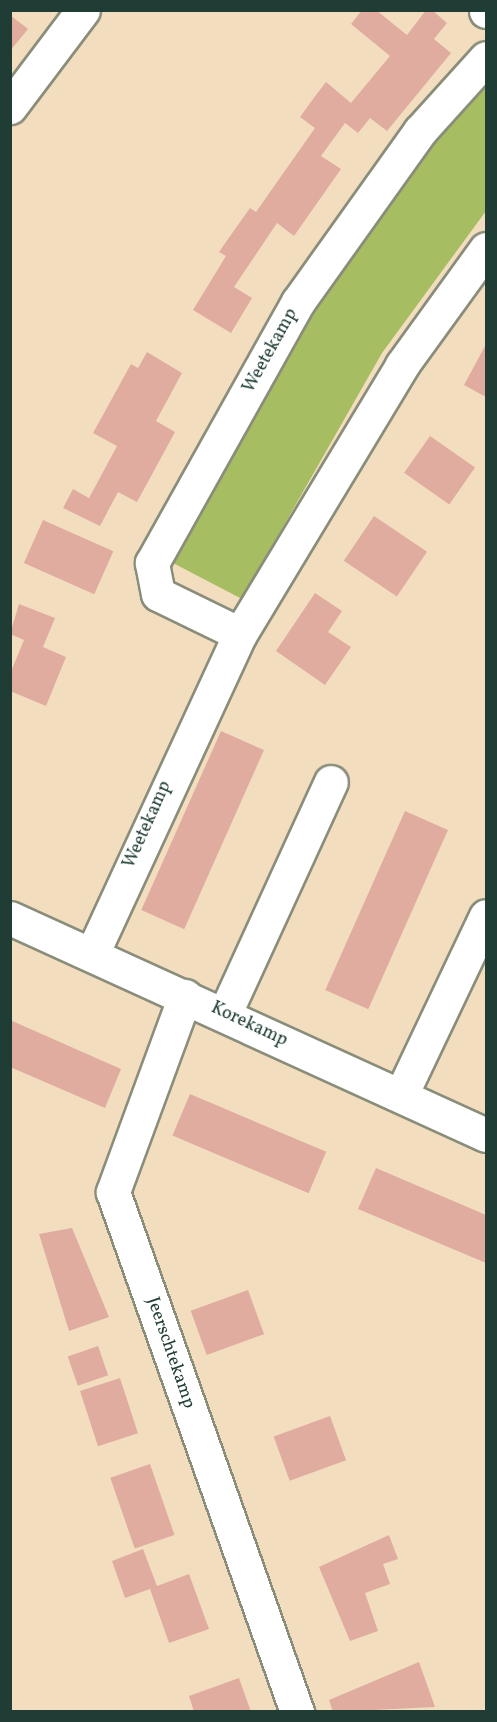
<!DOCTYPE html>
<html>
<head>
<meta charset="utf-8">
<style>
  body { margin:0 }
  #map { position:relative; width:497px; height:1722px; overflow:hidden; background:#f3ddbf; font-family:Vollkorn,serif }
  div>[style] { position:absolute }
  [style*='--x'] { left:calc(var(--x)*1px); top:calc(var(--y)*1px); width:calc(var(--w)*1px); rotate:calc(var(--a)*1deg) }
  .green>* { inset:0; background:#a7bd62 }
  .building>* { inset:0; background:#e0aca0; transform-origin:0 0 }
  .roads { filter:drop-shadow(2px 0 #898d7a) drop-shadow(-2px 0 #898d7a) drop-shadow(0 2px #898d7a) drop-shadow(0 -2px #898d7a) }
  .minor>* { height:33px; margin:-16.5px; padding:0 16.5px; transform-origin:16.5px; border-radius:16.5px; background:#fff }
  span { translate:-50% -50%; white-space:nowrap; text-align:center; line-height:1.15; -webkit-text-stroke:4.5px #fff; paint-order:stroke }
  .street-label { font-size:18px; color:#1f3d34 }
  .frame { position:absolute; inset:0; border:12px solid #1f3d34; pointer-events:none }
</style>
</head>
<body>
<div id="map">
  <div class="green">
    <i style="clip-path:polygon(486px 76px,486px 211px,382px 353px,242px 599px,173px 563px,301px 325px,464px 95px)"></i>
  </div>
  <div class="building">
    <i style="clip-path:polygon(362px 10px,376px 10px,407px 35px,426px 10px,432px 10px,447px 23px,434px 39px,451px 53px,387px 131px,370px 118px,358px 133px,345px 123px,321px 156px,341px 169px,294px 236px,277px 223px,234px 287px,252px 298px,231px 333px,193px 310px,226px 256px,219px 252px,228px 239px,250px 208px,256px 212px,315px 128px,300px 117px,313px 99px,326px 82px,351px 103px,390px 56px,351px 24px)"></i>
    <i style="clip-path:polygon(10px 15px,28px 29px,10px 51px)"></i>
    <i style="clip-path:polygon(485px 346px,486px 347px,486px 397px,464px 385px)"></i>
    <i style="clip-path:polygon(147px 352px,182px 373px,156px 421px,175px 432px,137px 502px,118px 492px,100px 526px,63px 508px,73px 489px,89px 498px,117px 446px,93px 433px,131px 364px,138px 368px)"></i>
    <i style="left:430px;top:436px;width:55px;height:45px;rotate:35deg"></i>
    <i style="left:374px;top:516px;width:64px;height:54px;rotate:34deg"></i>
    <i style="left:43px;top:520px;width:77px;height:47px;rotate:24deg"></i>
    <i style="clip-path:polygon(315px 593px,342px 611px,328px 632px,351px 647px,325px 685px,276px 651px)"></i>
    <i style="clip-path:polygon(19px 604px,55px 618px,43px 647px,66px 657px,46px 706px,10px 691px,10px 674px,24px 640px,10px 634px)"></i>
    <i style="left:221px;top:731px;width:47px;height:196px;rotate:24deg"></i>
    <i style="left:405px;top:811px;width:47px;height:196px;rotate:24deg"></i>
    <i style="clip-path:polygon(10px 1020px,121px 1069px,105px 1108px,10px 1067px)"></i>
    <i style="left:190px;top:1094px;width:148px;height:45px;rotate:23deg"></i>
    <i style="clip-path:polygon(376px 1168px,486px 1215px,486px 1263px,358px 1209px)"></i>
    <i style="clip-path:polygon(72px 1228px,109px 1317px,69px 1331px,39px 1234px)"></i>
    <i style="left:248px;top:1290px;width:47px;height:61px;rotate:70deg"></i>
    <i style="left:98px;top:1346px;width:31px;height:32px;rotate:71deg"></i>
    <i style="left:120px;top:1378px;width:58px;height:42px;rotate:72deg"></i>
    <i style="left:330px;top:1416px;width:47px;height:60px;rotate:70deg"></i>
    <i style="left:150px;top:1464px;width:75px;height:42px;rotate:71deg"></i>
    <i style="clip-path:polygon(389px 1535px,398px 1559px,383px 1564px,390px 1584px,365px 1593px,378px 1631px,350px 1641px,319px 1567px)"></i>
    <i style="clip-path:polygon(143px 1549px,157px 1586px,189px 1574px,209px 1629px,169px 1643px,150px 1589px,125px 1598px,112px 1561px)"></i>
    <i style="clip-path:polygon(419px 1662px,435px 1707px,333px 1712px,329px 1700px)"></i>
    <i style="clip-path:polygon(239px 1678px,251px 1712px,194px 1712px,189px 1696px)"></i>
  </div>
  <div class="roads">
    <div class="minor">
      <i style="--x:486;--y:10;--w:1;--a:90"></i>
      <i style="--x:10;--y:107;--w:121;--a:-53"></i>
      <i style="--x:240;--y:634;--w:314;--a:-58.9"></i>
      <i style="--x:402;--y:365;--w:143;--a:-54.1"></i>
      <i style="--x:10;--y:918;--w:523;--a:24.51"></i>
      <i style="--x:92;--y:954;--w:353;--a:-65.2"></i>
      <i style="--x:240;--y:634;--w:91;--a:-154"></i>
      <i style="--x:158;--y:594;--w:32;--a:-101"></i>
      <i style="--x:152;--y:563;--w:299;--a:-60.8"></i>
      <i style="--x:298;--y:302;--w:210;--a:-54.5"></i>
      <i style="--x:420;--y:131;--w:98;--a:-47.9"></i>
      <i style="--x:185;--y:996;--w:209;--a:110.2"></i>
      <i style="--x:113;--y:1192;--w:552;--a:70.51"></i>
      <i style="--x:225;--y:1013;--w:254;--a:-65.4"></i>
      <i style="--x:401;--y:1095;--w:198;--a:-64.6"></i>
    </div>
  </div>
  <div class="street-label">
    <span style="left:271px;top:351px;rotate:-61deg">Weetekamp</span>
    <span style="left:148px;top:825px;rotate:-66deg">Weetekamp</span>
    <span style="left:249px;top:1025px;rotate:25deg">Korekamp</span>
    <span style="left:170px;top:1353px;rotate:71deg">Jeerschtekamp</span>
  </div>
  <div class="frame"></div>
</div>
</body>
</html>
